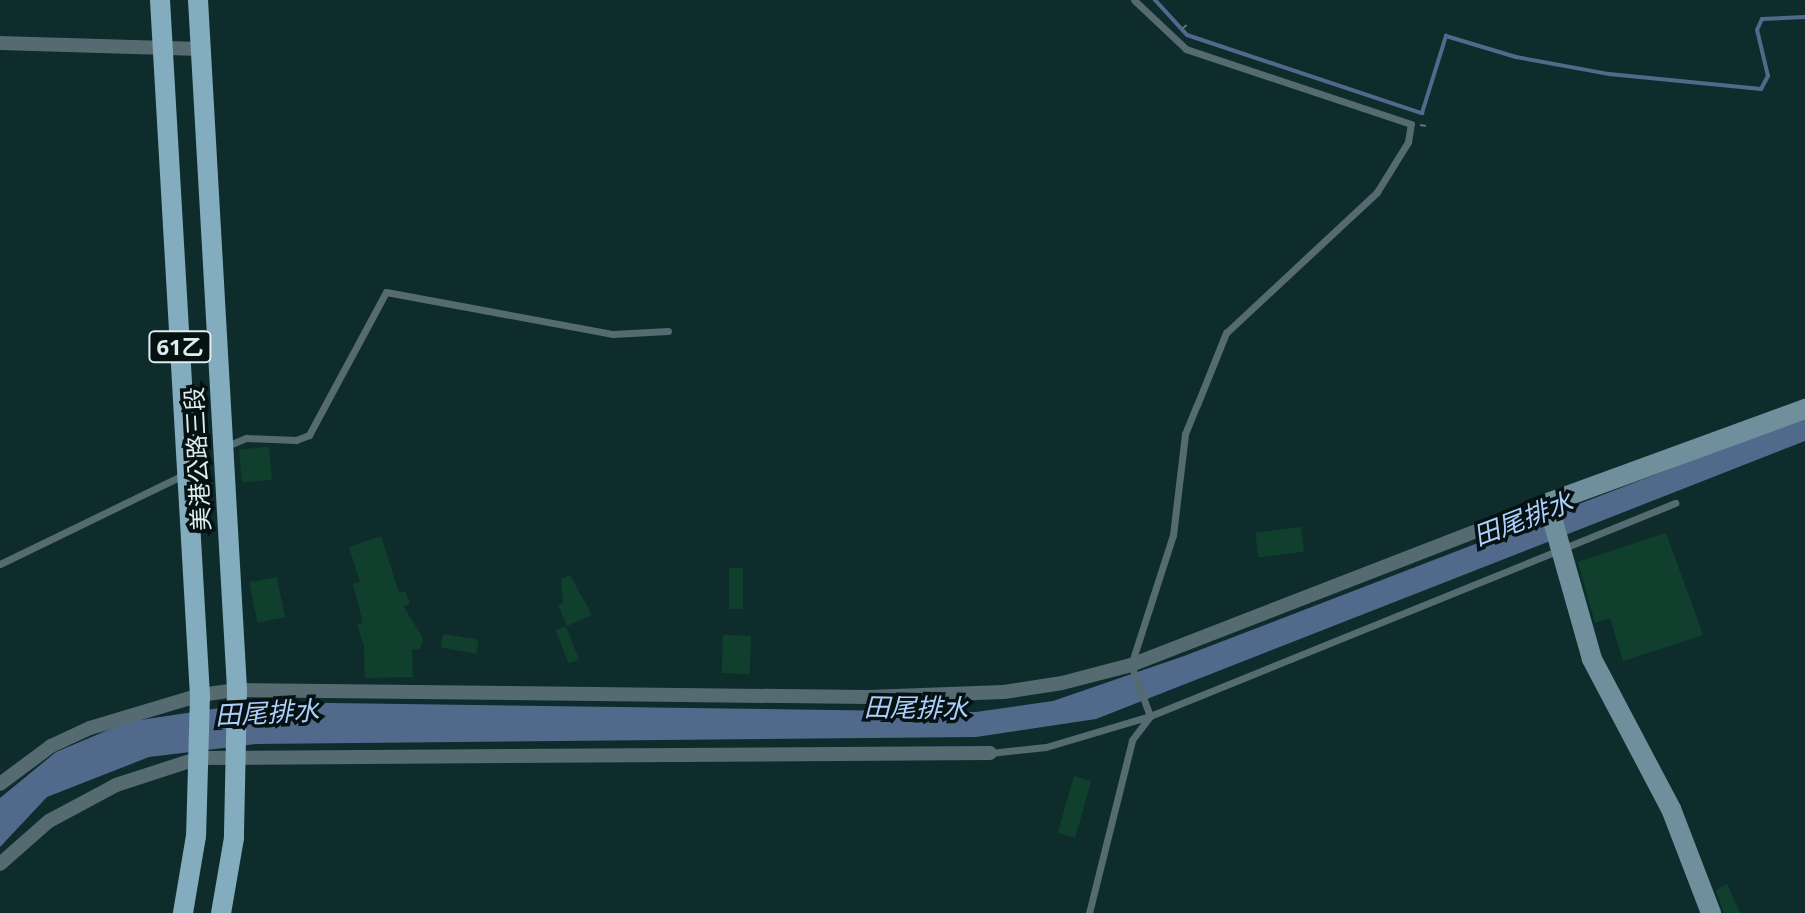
<!DOCTYPE html>
<html>
<head>
<meta charset="utf-8">
<style>
  body { margin:0 }
  #map { position:relative; width:1805px; height:913px; overflow:hidden; background:#0e2c2c; font-family:"Open Sans","Noto Sans TC",sans-serif }
  div>[style] { position:absolute }
  [style*='--x'] { left:calc(var(--x)*1px); top:calc(var(--y)*1px); width:calc(var(--w)*1px); rotate:calc(var(--a)*1deg) }
  .water>* { inset:0; background:#51698b }
  .stream>* { height:4px; margin:-2px; padding:0 2px; transform-origin:2px; border-radius:2px; background:#51698b }
  .building>* { inset:0; background:#10402d; transform-origin:0 0 }
  .path>* { height:2px; margin-top:-1px; transform-origin:0; background:repeating-linear-gradient(90deg,#5f7777 0 6px,transparent 0 12px) }
  .lane>* { height:7px; margin:-3.5px; padding:0 3.5px; transform-origin:3.5px; border-radius:3.5px; background:#566a72 }
  .street>* { height:14px; margin:-7px; padding:0 7px; transform-origin:7px; border-radius:7px; background:#566a72 }
  .secondary>* { height:20px; margin:-10px; padding:0 10px; transform-origin:10px; border-radius:10px; background:#6f8f9d }
  .primary>* { height:20px; margin:-10px; padding:0 10px; transform-origin:10px; border-radius:10px; background:#83adbe }
  span { translate:-50% -50%; white-space:nowrap; text-align:center; line-height:1.15; -webkit-text-stroke:7px #061212; paint-order:stroke }
  .shield-label span { padding:2px 6px; background:#061212; border:2px solid; border-radius:6px; -webkit-text-stroke-width:0 }
  .shield-label { font-size:22px; color:#deeeee; font-weight:700 }
  .street-label { font-size:24px; color:#deeeee }
  .water-label { font-size:26px; color:#aecffd; font-style:italic }
</style>
</head>
<body>
<div id="map">
  <div class="water">
    <div style="clip-path:polygon(1805px 417px,1805px 441px,1096px 719px,976px 737px,256px 744px,149px 757px,47px 797px,0 847px,0 798px,56px 752px,127px 722px,260px 702px,976px 712px,1053px 701px,1184px 656px)"></div>
  </div>
  <div class="stream">
    <div style="--x:1155;--y:0;--w:47;--a:47.6"></div>
    <div style="--x:1187;--y:35;--w:248;--a:18.4"></div>
    <div style="--x:1422;--y:113;--w:81;--a:-72.7"></div>
    <div style="--x:1446;--y:36;--w:73;--a:16.7"></div>
    <div style="--x:1516;--y:57;--w:95;--a:10.4"></div>
    <div style="--x:1609;--y:74;--w:153;--a:5.6"></div>
    <div style="--x:1761;--y:89;--w:15;--a:-62"></div>
    <div style="--x:1768;--y:76;--w:47;--a:-103.4"></div>
    <div style="--x:1757;--y:30;--w:12;--a:-66"></div>
    <div style="--x:1762;--y:19;--w:43;--a:-2.7"></div>
  </div>
  <div class="building">
    <div style="left:269px;top:447px;width:33px;height:30px;rotate:85deg"></div>
    <div style="left:1301px;top:527px;width:25px;height:46px;rotate:83deg"></div>
    <div style="clip-path:polygon(1666px 533px,1703px 635px,1623px 661px,1610px 618px,1595px 623px,1578px 562px)"></div>
    <div style="clip-path:polygon(381px 536px,399px 593px,405px 591px,410px 604px,403px 606px,423px 638px,420px 649px,412px 649px,413px 677px,365px 678px,364px 646px,357px 625px,363px 623px,353px 584px,360px 582px,349px 547px)"></div>
    <div style="left:729px;top:568px;width:14px;height:41px"></div>
    <div style="clip-path:polygon(570px 575px,592px 615px,567px 626px,558px 605px,563px 603px,561px 579px)"></div>
    <div style="left:277px;top:577px;width:41px;height:28px;rotate:79deg"></div>
    <div style="left:566px;top:626px;width:36px;height:11px;rotate:69deg"></div>
    <div style="left:443px;top:634px;width:36px;height:14px;rotate:9deg"></div>
    <div style="left:723px;top:635px;width:28px;height:38px;rotate:2deg"></div>
    <div style="left:1074px;top:776px;width:18px;height:59px;rotate:16deg"></div>
    <div style="clip-path:polygon(1727px 884px,1740px 913px,1724px 913px,1716px 890px)"></div>
  </div>
  <div class="path">
    <div style="--x:1182;--y:29;--w:8;--a:-40"></div>
    <div style="--x:1420;--y:125;--w:12;--a:9"></div>
  </div>
  <div class="lane">
    <div style="--x:227;--y:446;--w:21;--a:-23"></div>
    <div style="--x:246;--y:438;--w:50;--a:2.3"></div>
    <div style="--x:296;--y:440;--w:14;--a:-21"></div>
    <div style="--x:309;--y:435;--w:162;--a:-61.7"></div>
    <div style="--x:386;--y:292;--w:231;--a:10.5"></div>
    <div style="--x:613;--y:334;--w:55;--a:-3.1"></div>
    <div style="--x:0;--y:564;--w:206;--a:-25.9"></div>
    <div style="--x:990;--y:753;--w:56;--a:-6.1"></div>
    <div style="--x:1046;--y:747;--w:109;--a:-16.6"></div>
    <div style="--x:1150;--y:716;--w:567;--a:-22.08"></div>
    <div style="--x:1089;--y:913;--w:178;--a:-76"></div>
    <div style="--x:1132;--y:740;--w:30;--a:-53"></div>
    <div style="--x:1150;--y:716;--w:54;--a:-110.4"></div>
    <div style="--x:1131;--y:665;--w:137;--a:-72.1"></div>
    <div style="--x:1173;--y:535;--w:102;--a:-83.2"></div>
    <div style="--x:1185;--y:434;--w:31;--a:-68"></div>
    <div style="--x:1197;--y:405;--w:78;--a:-68.1"></div>
    <div style="--x:1226;--y:333;--w:207;--a:-43"></div>
    <div style="--x:1377;--y:192;--w:59;--a:-58.2"></div>
    <div style="--x:1408;--y:142;--w:18;--a:-81"></div>
    <div style="--x:1411;--y:124;--w:237;--a:-161.6"></div>
    <div style="--x:1186;--y:49;--w:71;--a:-136.7"></div>
  </div>
  <div class="street">
    <div style="--x:0;--y:43;--w:200;--a:1.7"></div>
    <div style="--x:0;--y:784;--w:64;--a:-36.7"></div>
    <div style="--x:51;--y:746;--w:43;--a:-24.8"></div>
    <div style="--x:90;--y:728;--w:115;--a:-16.7"></div>
    <div style="--x:200;--y:695;--w:37;--a:-8"></div>
    <div style="--x:237;--y:690;--w:631;--a:0.64"></div>
    <div style="--x:868;--y:697;--w:136;--a:-2.1"></div>
    <div style="--x:1004;--y:692;--w:59;--a:-8.8"></div>
    <div style="--x:1062;--y:683;--w:71;--a:-14.6"></div>
    <div style="--x:1131;--y:665;--w:447;--a:-21.2"></div>
    <div style="--x:0;--y:864;--w:65;--a:-41.3"></div>
    <div style="--x:49;--y:821;--w:76;--a:-28.2"></div>
    <div style="--x:116;--y:785;--w:87;--a:-18"></div>
    <div style="--x:199;--y:758;--w:791;--a:-0.36"></div>
  </div>
  <div class="secondary">
    <div style="--x:1711;--y:913;--w:111;--a:-111"></div>
    <div style="--x:1671;--y:809;--w:170;--a:-117.8"></div>
    <div style="--x:1592;--y:659;--w:162;--a:-105.8"></div>
    <div style="--x:1548;--y:503;--w:274;--a:-20.1"></div>
  </div>
  <div class="primary">
    <div style="--x:160;--y:0;--w:696;--a:86.71"></div>
    <div style="--x:200;--y:695;--w:141;--a:91.6"></div>
    <div style="--x:196;--y:836;--w:78;--a:99.6"></div>
    <div style="--x:198;--y:0;--w:691;--a:86.76"></div>
    <div style="--x:237;--y:690;--w:148;--a:91.2"></div>
    <div style="--x:234;--y:838;--w:76;--a:99.8"></div>
  </div>
  <div class="shield-label">
    <span style="left:180px;top:347px">61乙</span>
  </div>
  <div class="street-label">
    <span style="left:197px;top:459px;rotate:-93deg">美港公路三段</span>
  </div>
  <div class="water-label">
    <span style="left:1523px;top:519px;rotate:-21deg">田尾排水</span>
    <span style="left:916px;top:708px;rotate:1deg">田尾排水</span>
    <span style="left:267px;top:713px;rotate:-3deg">田尾排水</span>
  </div>
</div>
</body>
</html>
